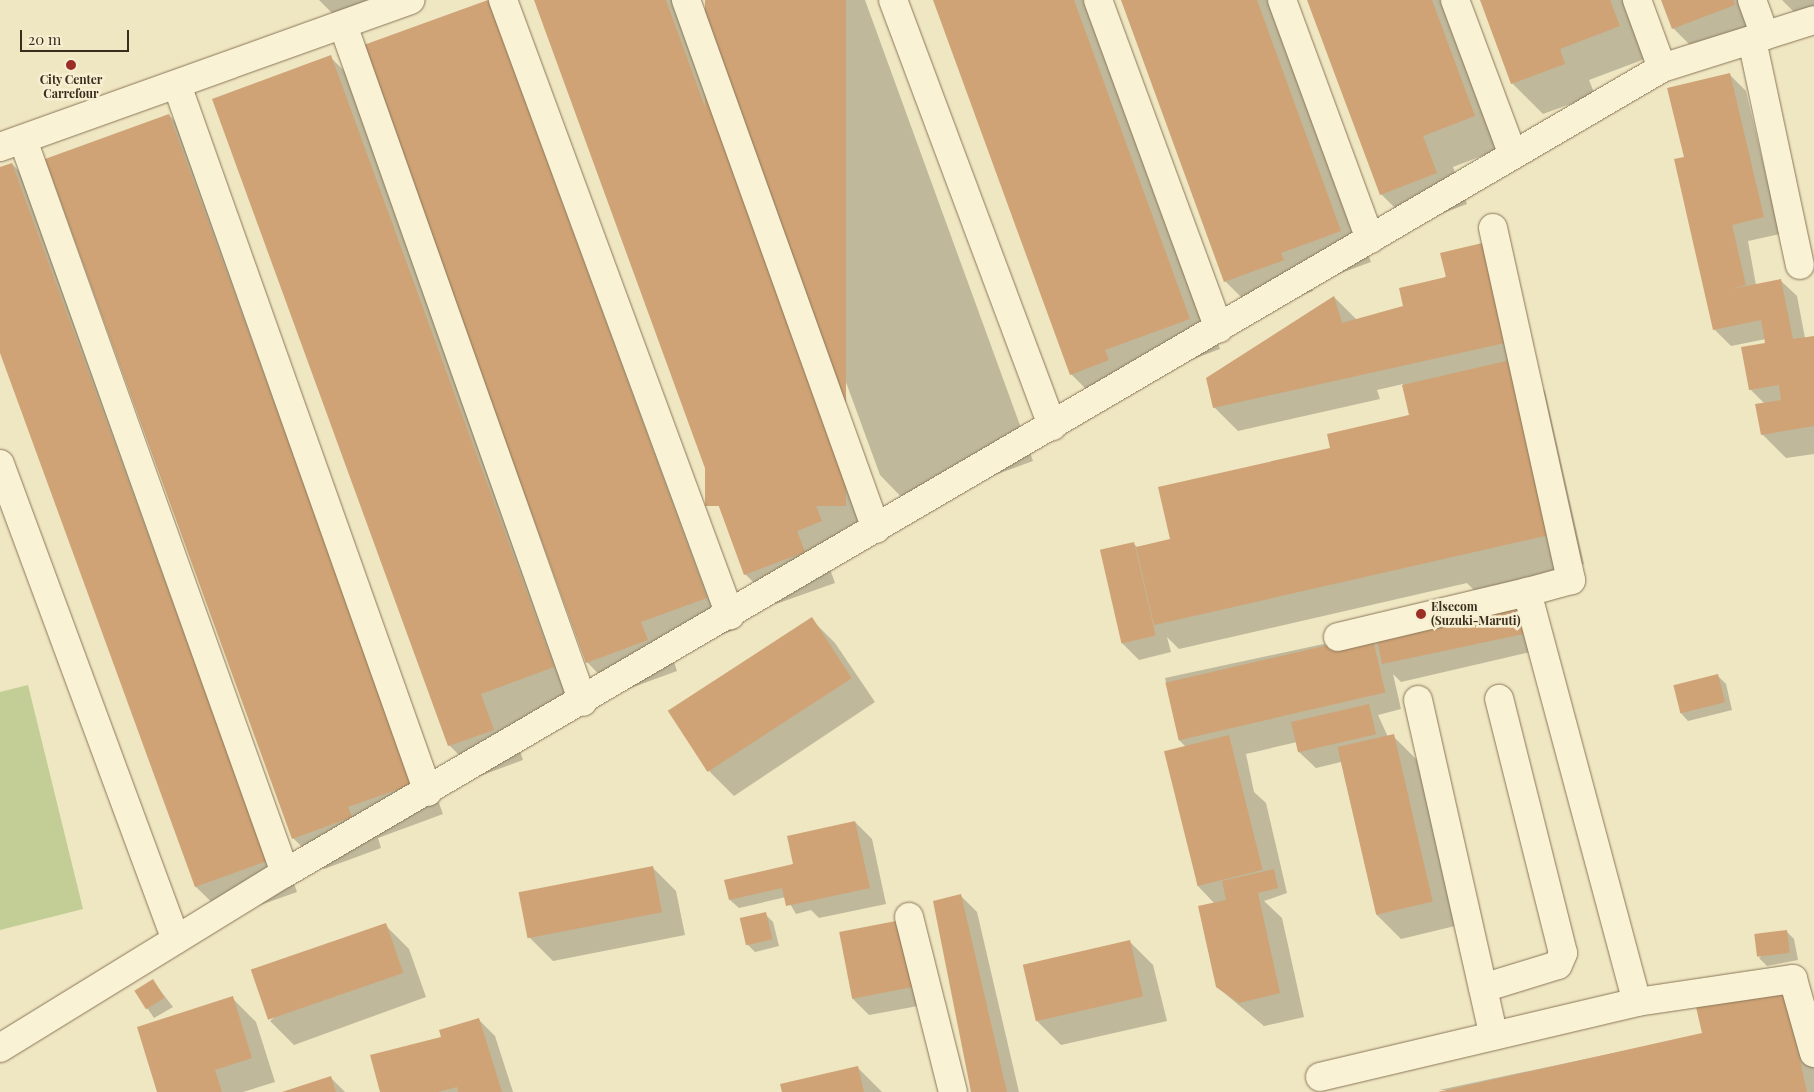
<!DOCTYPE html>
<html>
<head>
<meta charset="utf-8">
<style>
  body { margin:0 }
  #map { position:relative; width:1814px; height:1092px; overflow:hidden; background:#efe6c2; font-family:"Playfair Display",serif }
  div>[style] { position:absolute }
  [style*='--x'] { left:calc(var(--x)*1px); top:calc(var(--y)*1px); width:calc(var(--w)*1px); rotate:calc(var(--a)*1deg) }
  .green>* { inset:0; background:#c2ce95 }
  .shadow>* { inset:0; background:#0003 }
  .building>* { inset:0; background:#cfa376; transform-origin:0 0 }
  .roads { filter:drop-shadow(0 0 1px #8a7758) drop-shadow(0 0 1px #8a7758) }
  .minor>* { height:28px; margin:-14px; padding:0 14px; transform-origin:14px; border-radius:14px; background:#faf2d5 }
  .dots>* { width:14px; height:14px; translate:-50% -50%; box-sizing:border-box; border:2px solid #f7efd2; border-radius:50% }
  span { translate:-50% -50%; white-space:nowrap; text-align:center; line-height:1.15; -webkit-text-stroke:5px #f7efd2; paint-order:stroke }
  .poi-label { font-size:12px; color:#392d1d; font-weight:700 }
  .left { translate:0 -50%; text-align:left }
  .scale { position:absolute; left:20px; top:30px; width:109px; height:22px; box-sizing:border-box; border:2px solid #392d1d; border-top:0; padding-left:6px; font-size:15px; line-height:18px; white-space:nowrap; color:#392d1d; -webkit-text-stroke:4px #f7efd2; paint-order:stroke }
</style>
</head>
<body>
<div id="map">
  <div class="green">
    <div style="clip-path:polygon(28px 685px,83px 909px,0 930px,0 692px)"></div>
  </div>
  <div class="shadow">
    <div style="clip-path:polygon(319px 0,373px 0,334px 15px)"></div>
    <div style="clip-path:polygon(536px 0,685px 0,874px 518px,843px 529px,852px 552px,827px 561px,835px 583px,776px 604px,745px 574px)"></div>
    <div style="clip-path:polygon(706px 0,865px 0,1033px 461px,910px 506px,880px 475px)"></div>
    <div style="clip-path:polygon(934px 0,1093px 0,1220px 349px,1135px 381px,1138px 391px,1102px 405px,1071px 374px)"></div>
    <div style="clip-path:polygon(1123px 0,1276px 0,1371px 262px,1311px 284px,1313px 291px,1256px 312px,1225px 281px)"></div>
    <div style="clip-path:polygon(1308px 0,1450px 0,1505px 147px,1453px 167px,1467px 204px,1412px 225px,1381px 194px)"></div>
    <div style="clip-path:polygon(1482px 0,1629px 0,1650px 57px,1589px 80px,1595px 95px,1543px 114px,1512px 83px)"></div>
    <div style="clip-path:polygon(1662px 0,1751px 0,1765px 36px,1704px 59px,1673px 28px)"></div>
    <div style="clip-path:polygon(1782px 0,1814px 0,1814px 6px,1794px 12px)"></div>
    <div style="clip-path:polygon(488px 1px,518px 31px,737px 629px,671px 653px,677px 671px,617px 693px,587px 662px)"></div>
    <div style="clip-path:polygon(330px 57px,361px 87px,584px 697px,511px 724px,523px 760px,480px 776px,449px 745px)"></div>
    <div style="clip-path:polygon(1729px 74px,1746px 91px,1780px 234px,1748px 241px,1756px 285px,1780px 280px,1797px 296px,1805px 338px,1814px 337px,1814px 454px,1786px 458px,1762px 434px,1765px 404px,1750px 389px,1766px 339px,1731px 346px,1714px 329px,1685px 158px)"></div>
    <div style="clip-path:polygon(169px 115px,199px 146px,443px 814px,378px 838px,381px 848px,324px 869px,293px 838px)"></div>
    <div style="clip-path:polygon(12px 164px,43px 195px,297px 892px,227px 917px,196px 887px,0 349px,0 168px)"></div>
    <div style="clip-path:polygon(1490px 243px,1514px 361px,1545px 391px,1584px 564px,1474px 590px,1467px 583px,1179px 649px,1167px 637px,1171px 652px,1139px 660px,1122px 643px,1133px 543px,1138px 548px,1171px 540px,1331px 449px,1411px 420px,1403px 384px,1377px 390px,1380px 399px,1238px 431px,1214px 407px,1334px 297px,1357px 320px,1405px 307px)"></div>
    <div style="clip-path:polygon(1519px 602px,1543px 649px,1401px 682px,1393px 674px,1401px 709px,1378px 715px,1388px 737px,1393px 736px,1417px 760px,1455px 926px,1401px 939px,1377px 915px,1341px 762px,1316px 768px,1299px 752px,1297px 742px,1246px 754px,1254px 792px,1266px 803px,1287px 893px,1264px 901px,1282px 918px,1304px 1017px,1264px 1026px,1217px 987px,1215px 904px,1197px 885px,1186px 747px,1179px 740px,1165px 678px)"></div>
    <div style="clip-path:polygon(811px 619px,835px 643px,875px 702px,734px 796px,710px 772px,670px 713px)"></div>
    <div style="clip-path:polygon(1718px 676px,1726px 684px,1732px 710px,1688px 721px,1680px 712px)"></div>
    <div style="clip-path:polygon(855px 822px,872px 839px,886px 904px,819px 918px,811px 910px,796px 914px,786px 897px,739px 908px,730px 900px,792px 865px)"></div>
    <div style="clip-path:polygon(652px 867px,676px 891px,685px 935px,553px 961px,529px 937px)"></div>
    <div style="clip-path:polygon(961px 896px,977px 912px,1019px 1092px,973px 1092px)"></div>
    <div style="clip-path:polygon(765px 914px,773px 922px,779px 946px,755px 952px,747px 944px)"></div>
    <div style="clip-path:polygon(385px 925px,409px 949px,426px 997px,294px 1045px,270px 1021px)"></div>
    <div style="clip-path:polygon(1786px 931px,1794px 939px,1798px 960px,1767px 966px,1759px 958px)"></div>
    <div style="clip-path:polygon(917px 938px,929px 1004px,869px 1015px,852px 998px)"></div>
    <div style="clip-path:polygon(1129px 941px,1153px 965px,1167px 1021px,1061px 1045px,1037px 1021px)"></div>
    <div style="clip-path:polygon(153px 981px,173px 1007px,154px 1018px,136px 992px)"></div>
    <div style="clip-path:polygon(232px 998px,256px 1022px,275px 1082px,243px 1092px,158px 1092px)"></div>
    <div style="clip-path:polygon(1814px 1019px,1814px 1092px,1439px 1090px,1704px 1034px)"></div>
    <div style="clip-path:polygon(479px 1020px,495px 1036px,513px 1092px,381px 1092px,443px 1038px)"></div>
    <div style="clip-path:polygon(858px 1068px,882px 1092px,783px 1092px)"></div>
    <div style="clip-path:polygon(331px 1078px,345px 1092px,285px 1092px)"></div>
  </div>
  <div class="building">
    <div style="clip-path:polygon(488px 0,707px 598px,641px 622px,648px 640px,586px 663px,361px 46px)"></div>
    <div style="clip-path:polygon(534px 0,666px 0,844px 487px,813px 498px,822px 521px,797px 531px,805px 552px,744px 575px)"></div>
    <div style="left:705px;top:0;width:141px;height:506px"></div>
    <div style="clip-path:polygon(933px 0,1074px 0,1190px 319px,1105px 350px,1109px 360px,1070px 375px)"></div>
    <div style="clip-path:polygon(1121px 0,1257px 0,1341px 231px,1281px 253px,1284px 260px,1224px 282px)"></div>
    <div style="clip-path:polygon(1307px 0,1432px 0,1475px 116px,1423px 136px,1437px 173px,1380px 195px)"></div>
    <div style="clip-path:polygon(1480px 0,1610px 0,1620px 26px,1560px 49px,1565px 64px,1511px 84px)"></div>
    <div style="clip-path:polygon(1661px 0,1733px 0,1735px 5px,1672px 29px)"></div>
    <div style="clip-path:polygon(331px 55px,554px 667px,481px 694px,494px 730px,448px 746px,212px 99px)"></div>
    <div style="clip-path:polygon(1730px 73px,1764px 217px,1732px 225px,1746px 285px,1731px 289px,1781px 279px,1793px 339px,1814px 336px,1814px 426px,1761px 435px,1755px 404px,1781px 400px,1779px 385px,1749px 390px,1741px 347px,1765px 343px,1761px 320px,1713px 330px,1674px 159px,1684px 157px,1667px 88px)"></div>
    <div style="clip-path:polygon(169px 114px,413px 784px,348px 807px,352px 817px,292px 839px,45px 159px)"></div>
    <div style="clip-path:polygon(12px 163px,267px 861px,195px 887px,0 353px,0 167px)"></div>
    <div style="clip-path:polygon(1491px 241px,1514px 341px,1213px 408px,1206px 378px,1334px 296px,1342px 323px,1403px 306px,1399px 288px,1446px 277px,1440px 253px)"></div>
    <div style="clip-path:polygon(1515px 359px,1554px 534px,1154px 625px,1136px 547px,1170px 539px,1158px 487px,1330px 448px,1327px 434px,1409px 415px,1402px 385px)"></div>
    <div style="left:1134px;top:542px;width:96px;height:35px;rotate:77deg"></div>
    <div style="left:1520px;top:601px;width:33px;height:148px;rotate:78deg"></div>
    <div style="left:812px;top:617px;width:73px;height:172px;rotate:57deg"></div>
    <div style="left:1372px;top:635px;width:59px;height:212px;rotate:77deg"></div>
    <div style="left:1718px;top:674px;width:29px;height:46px;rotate:76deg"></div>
    <div style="left:1369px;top:704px;width:31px;height:80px;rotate:77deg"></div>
    <div style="left:1394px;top:734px;width:172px;height:58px;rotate:77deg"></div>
    <div style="left:1229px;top:735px;width:139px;height:67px;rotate:76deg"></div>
    <div style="clip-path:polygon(855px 821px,870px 888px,786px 906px,782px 888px,729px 900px,724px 880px,793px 864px,787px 836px)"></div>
    <div style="left:653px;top:866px;width:47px;height:137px;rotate:79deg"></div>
    <div style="clip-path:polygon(1274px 869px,1278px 888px,1258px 893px,1280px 993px,1239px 1003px,1216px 987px,1198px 906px,1226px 900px,1222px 881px)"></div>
    <div style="clip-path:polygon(961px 894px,990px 1019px,1007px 1092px,971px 1092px,933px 901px)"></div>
    <div style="left:766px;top:912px;width:28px;height:27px;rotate:77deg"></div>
    <div style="left:901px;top:920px;width:68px;height:63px;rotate:79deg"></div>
    <div style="left:386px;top:923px;width:53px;height:143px;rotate:71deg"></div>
    <div style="left:1787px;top:930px;width:23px;height:33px;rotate:83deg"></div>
    <div style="left:1130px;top:940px;width:58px;height:110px;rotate:77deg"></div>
    <div style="left:153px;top:979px;width:22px;height:22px;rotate:58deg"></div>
    <div style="clip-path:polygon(1784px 987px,1807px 1092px,1438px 1092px,1702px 1033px,1696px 1007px)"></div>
    <div style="clip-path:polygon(233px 996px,252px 1058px,215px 1070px,222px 1092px,157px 1092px,137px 1027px)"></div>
    <div style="clip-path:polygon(479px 1018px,502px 1092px,458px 1092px,457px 1087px,438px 1092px,380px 1092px,370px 1055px,441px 1037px,439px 1030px)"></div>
    <div style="clip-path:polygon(858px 1066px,864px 1092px,782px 1092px,780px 1084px)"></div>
    <div style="clip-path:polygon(331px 1076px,336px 1092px,282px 1092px)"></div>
  </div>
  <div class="roads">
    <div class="minor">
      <div style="--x:503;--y:0;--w:656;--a:69.74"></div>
      <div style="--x:686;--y:0;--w:562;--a:70.24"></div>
      <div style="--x:893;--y:0;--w:455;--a:69.5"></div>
      <div style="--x:1098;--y:0;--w:350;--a:69.8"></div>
      <div style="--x:1282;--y:0;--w:255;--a:69.8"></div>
      <div style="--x:1455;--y:0;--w:165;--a:69.5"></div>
      <div style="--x:1637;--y:0;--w:72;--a:69.8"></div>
      <div style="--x:1752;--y:0;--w:38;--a:70"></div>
      <div style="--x:343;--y:25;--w:718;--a:70.48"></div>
      <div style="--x:1752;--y:40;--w:230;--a:78"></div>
      <div style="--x:177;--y:85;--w:750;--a:70.45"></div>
      <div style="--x:23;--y:140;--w:778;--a:70.33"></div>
      <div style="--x:0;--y:147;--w:436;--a:-19.7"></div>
      <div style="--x:1493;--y:228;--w:361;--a:77.5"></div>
      <div style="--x:1571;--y:580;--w:46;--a:164.7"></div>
      <div style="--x:1527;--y:592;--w:424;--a:75"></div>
      <div style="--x:0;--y:464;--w:507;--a:69.71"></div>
      <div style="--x:1338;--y:637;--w:194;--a:-13.4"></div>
      <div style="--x:1418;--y:700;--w:344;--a:77.3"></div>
      <div style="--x:909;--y:917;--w:180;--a:75.9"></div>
      <div style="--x:1483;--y:988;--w:78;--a:-17"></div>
      <div style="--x:1558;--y:965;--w:13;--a:-67"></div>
      <div style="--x:1563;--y:953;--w:262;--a:-104.1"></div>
      <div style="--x:0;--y:1048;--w:334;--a:-31.6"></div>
      <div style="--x:285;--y:873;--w:1595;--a:-30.31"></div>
      <div style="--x:1662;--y:68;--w:159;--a:-17.5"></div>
      <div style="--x:1320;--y:1077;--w:326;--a:-13.3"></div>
      <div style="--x:1637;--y:1002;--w:158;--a:-8.4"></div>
      <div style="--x:1793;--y:979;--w:77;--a:74.2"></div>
    </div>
  </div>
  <div class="dots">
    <div style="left:71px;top:65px;background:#9b2f26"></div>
    <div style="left:1421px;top:614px;background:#9b2f26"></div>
  </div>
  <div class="poi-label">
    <span style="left:71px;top:87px">City Center<br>Carrefour</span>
    <span class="left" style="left:1431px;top:614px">Elsecom<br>(Suzuki-Maruti)</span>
  </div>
  <div class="scale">20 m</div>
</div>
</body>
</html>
